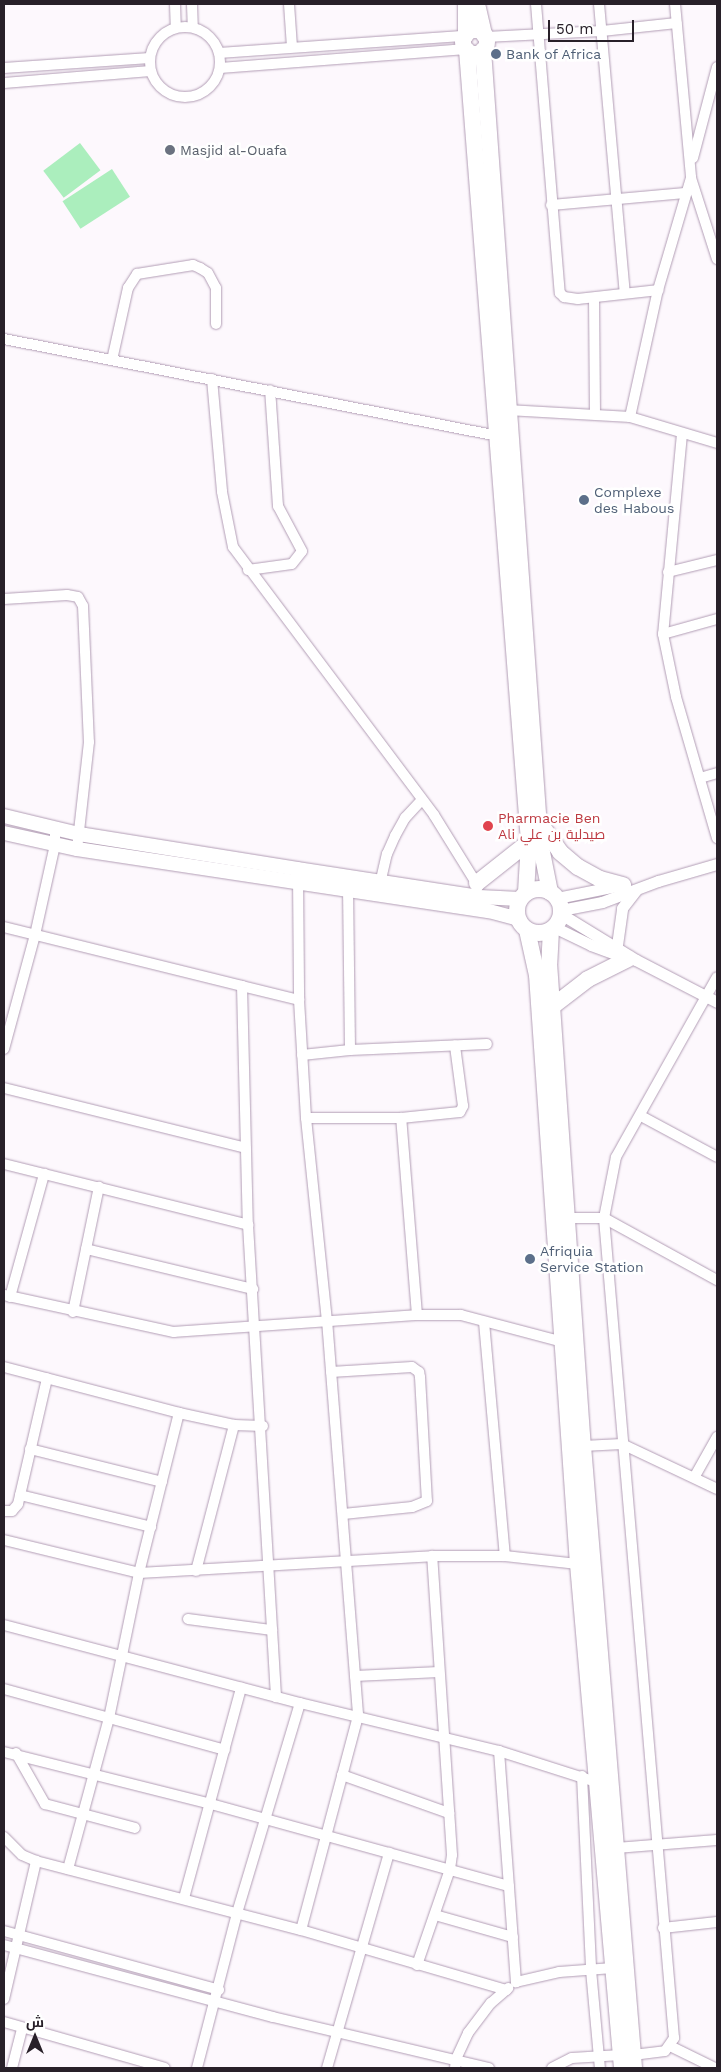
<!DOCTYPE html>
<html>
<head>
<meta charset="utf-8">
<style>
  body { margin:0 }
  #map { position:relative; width:721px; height:2072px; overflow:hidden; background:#fdf8fd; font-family:"Work Sans",Cairo,sans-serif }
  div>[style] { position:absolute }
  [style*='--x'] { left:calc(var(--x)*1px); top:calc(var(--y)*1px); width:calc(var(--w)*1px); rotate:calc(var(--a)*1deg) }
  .green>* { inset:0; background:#abeebd; transform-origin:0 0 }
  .roads { filter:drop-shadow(0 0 1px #b29db5) drop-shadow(0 0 1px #b29db5) }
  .minor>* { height:10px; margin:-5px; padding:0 5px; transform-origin:5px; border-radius:5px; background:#fff }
  .minor>.ring { margin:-5px; padding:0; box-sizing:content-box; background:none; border:10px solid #fff; border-radius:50% }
  .tertiary>* { height:11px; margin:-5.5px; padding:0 5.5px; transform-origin:5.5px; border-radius:5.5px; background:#fff }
  .secondary>* { height:14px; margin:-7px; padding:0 7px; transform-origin:7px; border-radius:7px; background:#fff }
  .trunk>* { height:16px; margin:-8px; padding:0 8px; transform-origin:8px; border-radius:8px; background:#fff }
  .trunk>.ring { margin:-8px; padding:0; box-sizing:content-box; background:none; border:16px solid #fff; border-radius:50% }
  .dots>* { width:14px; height:14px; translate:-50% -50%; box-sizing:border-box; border:2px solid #fff; border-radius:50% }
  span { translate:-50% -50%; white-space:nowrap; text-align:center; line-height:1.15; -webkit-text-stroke:5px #fff; paint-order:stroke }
  .service-label { font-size:14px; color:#4e5e75 }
  .left { translate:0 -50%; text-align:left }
  .worship-label { font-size:14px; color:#5b616d }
  .health-label { font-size:14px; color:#be3a42 }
  .frame { position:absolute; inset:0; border:5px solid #282029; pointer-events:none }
  .north { position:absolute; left:10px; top:2012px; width:50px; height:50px; -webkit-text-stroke:4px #fff; paint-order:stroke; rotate:0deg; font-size:14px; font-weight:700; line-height:20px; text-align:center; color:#282029 }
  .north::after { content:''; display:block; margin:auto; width:18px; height:22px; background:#282029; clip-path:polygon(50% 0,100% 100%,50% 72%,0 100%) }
  .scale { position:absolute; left:548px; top:20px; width:86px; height:22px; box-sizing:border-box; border:2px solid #282029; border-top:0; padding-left:6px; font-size:15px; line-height:18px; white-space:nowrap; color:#282029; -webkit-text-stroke:4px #fff; paint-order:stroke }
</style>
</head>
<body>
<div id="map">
  <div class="green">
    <div style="left:80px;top:143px;width:34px;height:46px;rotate:53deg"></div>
    <div style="left:112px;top:169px;width:33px;height:59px;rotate:57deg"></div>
  </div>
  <div class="roads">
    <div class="minor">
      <div style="--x:175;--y:4;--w:23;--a:88"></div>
      <div style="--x:192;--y:4;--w:23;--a:88"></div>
      <div style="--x:289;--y:4;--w:43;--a:86"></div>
      <div style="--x:536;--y:4;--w:290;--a:85.3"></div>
      <div style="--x:560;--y:293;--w:6;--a:45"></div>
      <div style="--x:564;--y:297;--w:14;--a:8"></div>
      <div style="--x:578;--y:299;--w:81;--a:-6.4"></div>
      <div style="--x:599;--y:4;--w:290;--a:84.9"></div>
      <div style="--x:675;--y:4;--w:175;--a:84.7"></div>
      <div style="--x:691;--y:178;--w:85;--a:72.2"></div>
      <div class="ring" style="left:150px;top:27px;width:60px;height:60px"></div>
      <div style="--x:486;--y:37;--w:116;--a:-3"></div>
      <div style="--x:602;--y:31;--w:75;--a:-6.1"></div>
      <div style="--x:219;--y:53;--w:247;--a:-4"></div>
      <div style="--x:4;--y:68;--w:146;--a:-3.9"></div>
      <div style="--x:220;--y:68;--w:247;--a:-4.4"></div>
      <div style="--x:4;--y:83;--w:147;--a:-4.7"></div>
      <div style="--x:693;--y:158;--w:94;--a:-75.2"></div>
      <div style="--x:551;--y:205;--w:135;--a:-5.1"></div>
      <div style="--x:594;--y:298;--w:114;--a:89.5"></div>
      <div style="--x:4;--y:339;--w:503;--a:11.11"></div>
      <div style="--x:112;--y:360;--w:74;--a:-77.5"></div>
      <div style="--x:128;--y:288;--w:17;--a:-57"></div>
      <div style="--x:137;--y:274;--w:57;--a:-9.1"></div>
      <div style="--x:193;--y:265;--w:8;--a:23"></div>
      <div style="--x:200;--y:268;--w:9;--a:32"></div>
      <div style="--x:208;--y:273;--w:17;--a:62"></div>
      <div style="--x:216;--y:288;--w:36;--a:90"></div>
      <div style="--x:212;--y:379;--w:113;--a:84.9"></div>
      <div style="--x:222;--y:492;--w:56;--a:78.7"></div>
      <div style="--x:233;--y:547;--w:335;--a:53.1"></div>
      <div style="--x:434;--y:815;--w:84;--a:58.2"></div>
      <div style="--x:508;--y:410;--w:122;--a:3.3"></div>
      <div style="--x:630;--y:417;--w:130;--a:-77.6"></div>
      <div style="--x:658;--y:290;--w:117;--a:-73.6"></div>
      <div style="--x:630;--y:417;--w:91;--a:16.6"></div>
      <div style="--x:682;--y:434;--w:201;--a:95.4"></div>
      <div style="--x:663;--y:634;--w:64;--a:78.3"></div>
      <div style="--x:676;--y:697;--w:147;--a:73.8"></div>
      <div style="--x:248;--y:570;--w:44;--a:-7.8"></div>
      <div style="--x:292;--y:564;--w:16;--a:-52"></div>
      <div style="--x:302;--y:551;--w:51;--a:-118.1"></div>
      <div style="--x:278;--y:506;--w:116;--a:-93.9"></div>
      <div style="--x:668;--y:572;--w:50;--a:-13.8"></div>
      <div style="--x:4;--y:599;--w:63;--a:-3.6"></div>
      <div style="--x:67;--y:595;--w:11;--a:10"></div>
      <div style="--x:78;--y:597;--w:10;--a:61"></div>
      <div style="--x:83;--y:606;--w:136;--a:87.5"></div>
      <div style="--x:89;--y:742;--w:108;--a:96.4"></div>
      <div style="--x:663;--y:634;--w:56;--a:-15.5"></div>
      <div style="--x:700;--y:778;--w:18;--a:-16"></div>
      <div style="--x:298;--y:875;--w:125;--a:89.5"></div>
      <div style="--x:299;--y:1000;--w:118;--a:86.6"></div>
      <div style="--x:306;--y:1118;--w:203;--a:84.1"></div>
      <div style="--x:327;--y:1320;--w:397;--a:85.5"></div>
      <div style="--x:358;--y:1716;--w:221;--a:104.9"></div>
      <div style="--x:379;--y:888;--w:35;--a:-77"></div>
      <div style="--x:387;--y:854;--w:20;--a:-66"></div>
      <div style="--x:395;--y:836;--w:21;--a:-61"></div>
      <div style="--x:405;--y:818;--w:23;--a:-47"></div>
      <div style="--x:4;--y:927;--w:245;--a:13.9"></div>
      <div style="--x:242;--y:986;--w:239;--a:88.6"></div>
      <div style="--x:248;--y:1225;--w:473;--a:86.6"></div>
      <div style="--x:242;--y:986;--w:59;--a:13.8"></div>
      <div style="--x:4;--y:1049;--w:118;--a:-74.8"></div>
      <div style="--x:35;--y:935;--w:92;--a:-77.5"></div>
      <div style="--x:55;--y:845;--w:17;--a:-90"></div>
      <div style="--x:350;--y:1050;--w:137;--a:-2.5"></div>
      <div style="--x:302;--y:1055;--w:48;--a:-5.9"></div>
      <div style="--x:350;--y:1050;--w:159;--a:-90.7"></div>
      <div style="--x:4;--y:1088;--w:249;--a:13.9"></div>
      <div style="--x:641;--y:1116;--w:86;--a:28.3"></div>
      <div style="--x:401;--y:1118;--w:59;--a:-5.8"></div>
      <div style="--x:460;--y:1112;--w:7;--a:-63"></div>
      <div style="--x:463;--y:1106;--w:61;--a:-97.6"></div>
      <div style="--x:4;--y:1164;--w:252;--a:14"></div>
      <div style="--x:567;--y:1218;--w:37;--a:0"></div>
      <div style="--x:604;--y:1218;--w:129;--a:28.8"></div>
      <div style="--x:86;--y:1249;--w:172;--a:13.5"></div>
      <div style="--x:4;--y:1295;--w:174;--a:12.3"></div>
      <div style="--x:174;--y:1332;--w:244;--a:-4"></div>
      <div style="--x:417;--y:1315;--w:198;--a:-94.6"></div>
      <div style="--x:401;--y:1118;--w:95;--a:180"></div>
      <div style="--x:10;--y:1297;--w:128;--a:-74.5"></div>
      <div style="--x:73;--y:1312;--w:128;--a:-78.3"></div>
      <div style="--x:417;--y:1315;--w:44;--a:0"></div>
      <div style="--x:461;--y:1315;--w:106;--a:14.8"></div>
      <div style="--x:484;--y:1322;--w:235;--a:84.9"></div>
      <div style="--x:4;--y:1367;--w:181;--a:14.7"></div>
      <div style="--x:179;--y:1413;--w:56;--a:12.3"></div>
      <div style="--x:234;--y:1425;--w:29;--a:2"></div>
      <div style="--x:331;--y:1372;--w:81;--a:-3.5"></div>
      <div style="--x:412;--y:1367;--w:9;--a:36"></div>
      <div style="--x:419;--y:1372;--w:5;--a:79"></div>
      <div style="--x:420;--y:1377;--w:124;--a:86.8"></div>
      <div style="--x:427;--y:1501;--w:16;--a:158"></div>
      <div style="--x:412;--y:1507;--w:69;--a:174.2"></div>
      <div style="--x:583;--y:1446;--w:39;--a:-3"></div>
      <div style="--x:622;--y:1444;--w:105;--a:25.3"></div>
      <div style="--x:30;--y:1449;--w:136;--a:14"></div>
      <div style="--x:695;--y:1476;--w:45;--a:-60.6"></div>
      <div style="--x:20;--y:1495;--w:135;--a:13.7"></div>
      <div style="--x:4;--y:1511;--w:8;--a:0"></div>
      <div style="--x:12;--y:1511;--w:9;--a:-49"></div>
      <div style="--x:18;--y:1504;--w:129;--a:-77"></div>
      <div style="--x:4;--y:1540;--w:139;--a:13.7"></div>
      <div style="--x:139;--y:1573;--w:293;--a:-3.3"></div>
      <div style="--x:432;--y:1556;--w:73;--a:0"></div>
      <div style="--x:505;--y:1556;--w:73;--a:6.3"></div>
      <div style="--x:196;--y:1571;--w:151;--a:-75.4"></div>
      <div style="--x:188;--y:1619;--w:85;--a:7.5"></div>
      <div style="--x:4;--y:1625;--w:306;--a:14.8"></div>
      <div style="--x:300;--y:1703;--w:205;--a:13.6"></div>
      <div style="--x:499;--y:1751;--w:102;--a:17.7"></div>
      <div style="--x:355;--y:1676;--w:84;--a:-2.7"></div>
      <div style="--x:4;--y:1689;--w:229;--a:15.4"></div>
      <div style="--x:499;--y:1751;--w:232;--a:85.8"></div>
      <div style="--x:516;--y:1982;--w:44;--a:-13.1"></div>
      <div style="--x:559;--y:1972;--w:54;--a:-4.2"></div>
      <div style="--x:4;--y:1752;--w:213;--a:14.1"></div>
      <div style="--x:211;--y:1804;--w:309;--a:15.4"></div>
      <div style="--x:16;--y:1753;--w:59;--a:60.4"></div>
      <div style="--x:45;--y:1804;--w:93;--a:14.9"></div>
      <div style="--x:342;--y:1775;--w:114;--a:19.6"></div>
      <div style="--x:582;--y:1776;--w:194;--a:87.3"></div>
      <div style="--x:591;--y:1970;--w:98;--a:84.8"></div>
      <div style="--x:4;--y:1837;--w:25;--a:45"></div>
      <div style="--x:22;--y:1855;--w:15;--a:23"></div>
      <div style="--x:36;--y:1861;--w:274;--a:14.6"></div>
      <div style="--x:301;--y:1930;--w:214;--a:16.3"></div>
      <div style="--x:616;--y:1848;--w:101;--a:-4.5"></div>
      <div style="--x:68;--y:1869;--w:156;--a:-74.8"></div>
      <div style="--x:109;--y:1718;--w:148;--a:-78.3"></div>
      <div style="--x:139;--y:1573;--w:165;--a:-76"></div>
      <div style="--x:184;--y:1898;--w:218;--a:-74.8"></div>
      <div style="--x:435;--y:1915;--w:81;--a:15.8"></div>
      <div style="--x:663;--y:1928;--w:54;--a:-6.3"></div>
      <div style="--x:4;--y:1931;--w:223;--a:15.3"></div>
      <div style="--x:4;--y:1945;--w:278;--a:15"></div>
      <div style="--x:273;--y:2017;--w:222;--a:13.3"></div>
      <div style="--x:417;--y:1965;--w:102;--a:-71"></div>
      <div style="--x:450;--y:1869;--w:14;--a:-82"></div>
      <div style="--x:452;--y:1855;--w:300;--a:-93.8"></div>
      <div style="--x:4;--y:1999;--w:142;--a:-76.9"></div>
      <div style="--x:4;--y:2022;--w:167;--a:15.9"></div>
      <div style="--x:670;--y:2046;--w:50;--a:26.1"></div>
      <div style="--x:633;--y:2055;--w:32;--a:-7"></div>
      <div style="--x:665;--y:2051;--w:16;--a:-55"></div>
      <div style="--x:674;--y:2038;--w:823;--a:-94.88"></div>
      <div style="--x:604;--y:1218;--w:62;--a:-78.9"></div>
      <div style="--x:616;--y:1157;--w:206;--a:-60.7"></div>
      <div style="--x:12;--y:2068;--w:40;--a:-75.6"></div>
      <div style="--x:197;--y:2068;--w:160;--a:-75.5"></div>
      <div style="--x:237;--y:1913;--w:219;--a:-73.3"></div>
      <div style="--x:327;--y:2068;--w:224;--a:-73.9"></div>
      <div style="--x:455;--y:2068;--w:9;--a:-84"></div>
      <div style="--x:456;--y:2059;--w:29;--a:-65"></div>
      <div style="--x:468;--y:2033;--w:38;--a:-53"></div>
      <div style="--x:491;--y:2003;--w:23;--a:-41"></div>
      <div style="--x:552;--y:2068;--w:22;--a:-27"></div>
      <div style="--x:572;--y:2058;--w:49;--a:-3.5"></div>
    </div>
    <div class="tertiary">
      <div style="--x:557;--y:898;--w:60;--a:-11.5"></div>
      <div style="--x:561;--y:910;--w:42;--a:-11"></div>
      <div style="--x:602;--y:902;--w:60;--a:-20.6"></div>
      <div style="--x:658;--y:881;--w:61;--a:-16.1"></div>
      <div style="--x:561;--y:914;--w:88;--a:31.5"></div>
      <div style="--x:636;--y:960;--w:91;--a:27.4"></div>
      <div style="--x:554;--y:927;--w:41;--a:25.9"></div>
      <div style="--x:591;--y:945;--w:40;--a:20.2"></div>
      <div style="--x:617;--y:945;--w:37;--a:-82"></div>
      <div style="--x:622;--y:908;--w:23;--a:-52"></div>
    </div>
    <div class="secondary">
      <div style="--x:4;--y:816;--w:77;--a:13.5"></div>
      <div style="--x:79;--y:834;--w:221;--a:9.1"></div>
      <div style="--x:297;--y:869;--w:184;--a:8.7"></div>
      <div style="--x:479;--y:897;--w:41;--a:2.8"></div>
      <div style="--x:4;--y:833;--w:75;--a:12.4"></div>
      <div style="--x:77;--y:849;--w:417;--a:8.6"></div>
      <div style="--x:489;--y:911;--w:30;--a:15"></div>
    </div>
    <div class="trunk">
      <div style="--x:477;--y:4;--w:32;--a:77"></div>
      <div class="ring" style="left:463px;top:30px;width:8px;height:8px"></div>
      <div style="--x:466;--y:35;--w:31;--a:-90"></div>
      <div style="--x:467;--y:50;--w:794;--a:85.52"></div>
      <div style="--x:529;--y:842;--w:51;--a:93.4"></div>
      <div style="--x:483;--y:50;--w:794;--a:85.88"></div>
      <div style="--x:540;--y:842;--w:51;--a:78.7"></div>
      <div style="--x:540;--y:823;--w:35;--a:55"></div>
      <div style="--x:560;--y:852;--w:23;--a:40"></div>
      <div style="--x:578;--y:867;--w:25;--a:29"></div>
      <div style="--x:600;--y:879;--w:24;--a:15"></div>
      <div style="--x:477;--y:883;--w:66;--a:-38.3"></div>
      <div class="ring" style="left:517px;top:889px;width:28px;height:28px"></div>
      <div style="--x:527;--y:930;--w:46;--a:77.5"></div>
      <div style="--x:537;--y:975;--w:590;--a:86.02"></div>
      <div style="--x:578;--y:1564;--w:506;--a:85.01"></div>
      <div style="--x:551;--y:930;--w:33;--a:93"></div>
      <div style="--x:549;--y:963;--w:484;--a:86"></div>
      <div style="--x:583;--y:1446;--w:624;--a:85.31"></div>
      <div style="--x:553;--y:1006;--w:44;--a:-37.6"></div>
      <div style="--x:588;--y:979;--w:45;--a:-26.6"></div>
    </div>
  </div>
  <div class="dots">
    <div style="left:496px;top:54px;background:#5c6f8a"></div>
    <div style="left:170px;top:150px;background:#6b7280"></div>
    <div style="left:584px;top:500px;background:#5c6f8a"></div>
    <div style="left:488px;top:826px;background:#e0444e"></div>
    <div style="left:530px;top:1259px;background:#5c6f8a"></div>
  </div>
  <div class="service-label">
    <span class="left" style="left:506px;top:54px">Bank of Africa</span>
    <span class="left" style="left:594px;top:500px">Complexe<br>des Habous</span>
    <span class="left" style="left:540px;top:1259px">Afriquia<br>Service Station</span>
  </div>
  <div class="worship-label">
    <span class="left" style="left:180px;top:150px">Masjid al-Ouafa</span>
  </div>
  <div class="health-label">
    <span class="left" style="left:498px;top:826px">Pharmacie Ben<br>Ali صيدلية بن علي</span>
  </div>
  <div class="frame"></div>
  <div class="north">ش</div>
  <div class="scale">50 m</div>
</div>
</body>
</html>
